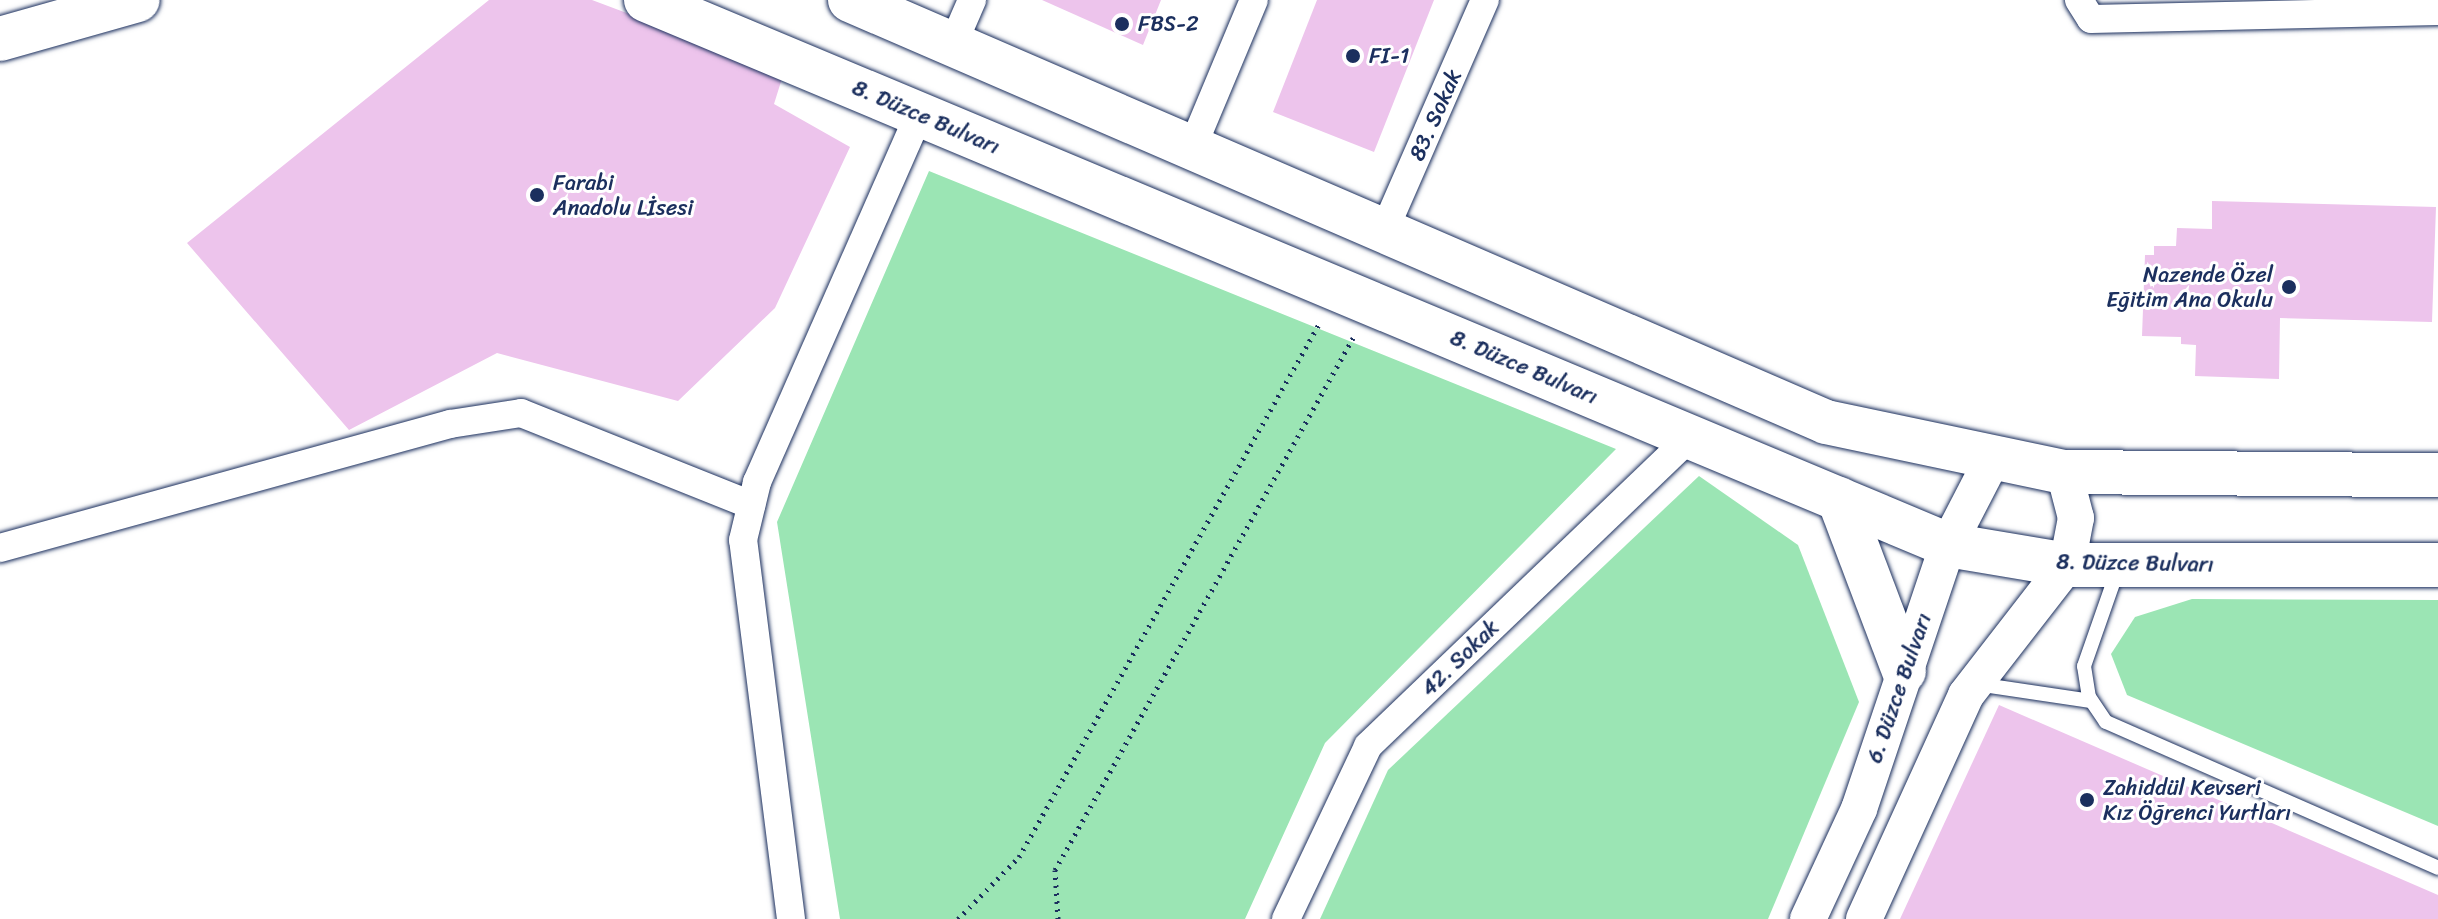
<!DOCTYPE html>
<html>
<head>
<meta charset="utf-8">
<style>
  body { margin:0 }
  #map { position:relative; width:2438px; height:919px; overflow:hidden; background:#fff; font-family:Sriracha,sans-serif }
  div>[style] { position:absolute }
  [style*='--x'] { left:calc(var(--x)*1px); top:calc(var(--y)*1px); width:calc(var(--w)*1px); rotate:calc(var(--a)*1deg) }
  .green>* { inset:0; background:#9be5b4 }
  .building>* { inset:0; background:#edc4ec }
  .path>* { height:5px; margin-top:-2.5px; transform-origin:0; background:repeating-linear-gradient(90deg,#1b2f5e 0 2px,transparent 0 8px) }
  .roads { filter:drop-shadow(0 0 2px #1b2f5e) drop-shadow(0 0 2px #1b2f5e) }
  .service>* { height:14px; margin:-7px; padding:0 7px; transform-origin:7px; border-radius:7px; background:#fff }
  .minor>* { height:28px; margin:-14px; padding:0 14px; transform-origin:14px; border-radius:14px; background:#fff }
  .tertiary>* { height:36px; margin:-18px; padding:0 18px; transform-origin:18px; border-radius:18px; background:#fff }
  .primary>* { height:44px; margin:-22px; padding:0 22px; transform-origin:22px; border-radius:22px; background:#fff }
  .dots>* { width:22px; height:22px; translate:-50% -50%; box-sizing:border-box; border:4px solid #fff; border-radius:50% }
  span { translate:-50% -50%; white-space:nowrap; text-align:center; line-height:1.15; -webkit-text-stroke:6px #fff; paint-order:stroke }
  .poi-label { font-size:22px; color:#1b2f5e }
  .left { translate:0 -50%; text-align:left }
  .right { translate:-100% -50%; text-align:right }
  .street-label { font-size:22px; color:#1b2f5e }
</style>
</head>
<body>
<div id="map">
  <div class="green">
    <div style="clip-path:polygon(929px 171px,1616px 449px,1325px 743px,1245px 919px,840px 919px,777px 522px)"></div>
    <div style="clip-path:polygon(1699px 476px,1798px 545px,1859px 702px,1768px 919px,1320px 919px,1388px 770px)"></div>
    <div style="clip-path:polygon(2192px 599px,2438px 600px,2438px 826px,2127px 695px,2111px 654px,2135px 617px)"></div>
  </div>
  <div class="building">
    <div style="clip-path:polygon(489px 0,592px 0,784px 72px,774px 104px,850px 147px,775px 308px,678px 401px,497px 353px,349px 430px,187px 243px)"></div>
    <div style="clip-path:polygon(1042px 0,1161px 0,1143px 45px)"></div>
    <div style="clip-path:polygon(1317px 0,1434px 0,1374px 152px,1273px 112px)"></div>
    <div style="clip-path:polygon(2212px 201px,2436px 207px,2432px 322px,2280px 318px,2279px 379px,2195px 376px,2196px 345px,2181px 344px,2181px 337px,2142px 336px,2145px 255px,2154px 255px,2154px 246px,2176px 246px,2177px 228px,2212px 229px)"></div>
    <div style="clip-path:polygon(1999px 705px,2438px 895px,2438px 919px,1900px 919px)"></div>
  </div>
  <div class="path">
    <div style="--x:958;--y:919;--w:87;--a:-45.5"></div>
    <div style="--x:1019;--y:857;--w:612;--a:-60.63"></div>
    <div style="--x:1058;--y:919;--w:49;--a:-93.5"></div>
    <div style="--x:1055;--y:870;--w:610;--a:-60.74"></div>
  </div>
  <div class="roads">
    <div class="service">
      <div style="--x:2118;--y:569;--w:103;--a:109.3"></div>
      <div style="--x:2084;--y:666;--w:31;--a:81"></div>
      <div style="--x:2089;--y:697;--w:30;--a:56"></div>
      <div style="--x:2106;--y:722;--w:363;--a:23.7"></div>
      <div style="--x:1977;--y:684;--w:115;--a:8.5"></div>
    </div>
    <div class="minor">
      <div style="--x:2079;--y:0;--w:22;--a:58"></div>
      <div style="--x:2091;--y:19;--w:347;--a:-1.3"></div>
      <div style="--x:953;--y:44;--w:48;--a:-66.6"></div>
      <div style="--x:1192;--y:148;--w:160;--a:-67.3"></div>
      <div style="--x:1384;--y:231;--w:252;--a:-66.4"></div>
      <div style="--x:0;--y:548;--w:467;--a:-15.4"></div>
      <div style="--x:450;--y:424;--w:72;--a:-8.8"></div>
      <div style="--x:521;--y:413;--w:248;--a:21.8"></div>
      <div style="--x:791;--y:919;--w:382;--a:-97.2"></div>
      <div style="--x:743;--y:540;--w:60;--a:-76.4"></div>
      <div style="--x:757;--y:482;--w:402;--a:-66.2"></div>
      <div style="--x:1286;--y:919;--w:191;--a:-64.6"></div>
      <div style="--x:1368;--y:746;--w:446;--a:-43.8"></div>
    </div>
    <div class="tertiary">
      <div style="--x:1808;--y:919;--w:121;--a:-65.1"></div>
      <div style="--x:1859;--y:809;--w:279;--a:-71.4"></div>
      <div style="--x:1948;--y:545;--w:98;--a:-62.7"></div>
      <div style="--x:1864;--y:919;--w:246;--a:-65.5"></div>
      <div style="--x:1966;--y:695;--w:165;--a:-52.2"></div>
      <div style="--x:2067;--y:565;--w:48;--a:-79.2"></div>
      <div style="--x:2076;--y:518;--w:48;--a:-104.6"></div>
    </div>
    <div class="primary">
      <div style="--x:646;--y:0;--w:1411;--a:22.71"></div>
      <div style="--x:1948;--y:545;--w:121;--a:9.5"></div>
      <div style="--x:2067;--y:565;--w:371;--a:0"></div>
      <div style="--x:850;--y:0;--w:1063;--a:23.38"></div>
      <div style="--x:1826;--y:422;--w:243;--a:11.9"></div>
      <div style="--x:2064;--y:472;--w:374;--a:0.5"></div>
      <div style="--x:0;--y:39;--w:143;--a:-15.8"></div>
      <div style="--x:1839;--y:499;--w:184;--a:69.3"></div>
    </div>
  </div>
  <div class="dots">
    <div style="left:1122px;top:24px;background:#1b2f5e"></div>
    <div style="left:1353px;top:56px;background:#1b2f5e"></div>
    <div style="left:537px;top:195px;background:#1b2f5e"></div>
    <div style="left:2289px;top:287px;background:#1b2f5e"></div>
    <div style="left:2087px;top:800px;background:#1b2f5e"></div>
  </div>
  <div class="poi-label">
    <span class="left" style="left:1138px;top:24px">FBS-2</span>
    <span class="left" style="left:1369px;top:56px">FI-1</span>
    <span class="left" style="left:553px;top:195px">Farabi<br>Anadolu Lİsesi</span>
    <span class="right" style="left:2273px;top:287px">Nazende Özel<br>Eğitim Ana Okulu</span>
    <span class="left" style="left:2103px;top:800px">Zahiddül Kevseri<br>Kız Öğrenci Yurtları</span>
  </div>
  <div class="street-label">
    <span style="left:1435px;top:115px;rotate:-66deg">83. Sokak</span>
    <span style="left:926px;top:117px;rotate:23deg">8. Düzce Bulvarı</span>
    <span style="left:1524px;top:367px;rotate:23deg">8. Düzce Bulvarı</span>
    <span style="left:2135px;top:563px;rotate:1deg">8. Düzce Bulvarı</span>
    <span style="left:1460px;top:658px;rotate:-44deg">42. Sokak</span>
    <span style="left:1899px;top:688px;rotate:-71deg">6. Düzce Bulvarı</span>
  </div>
</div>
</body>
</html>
